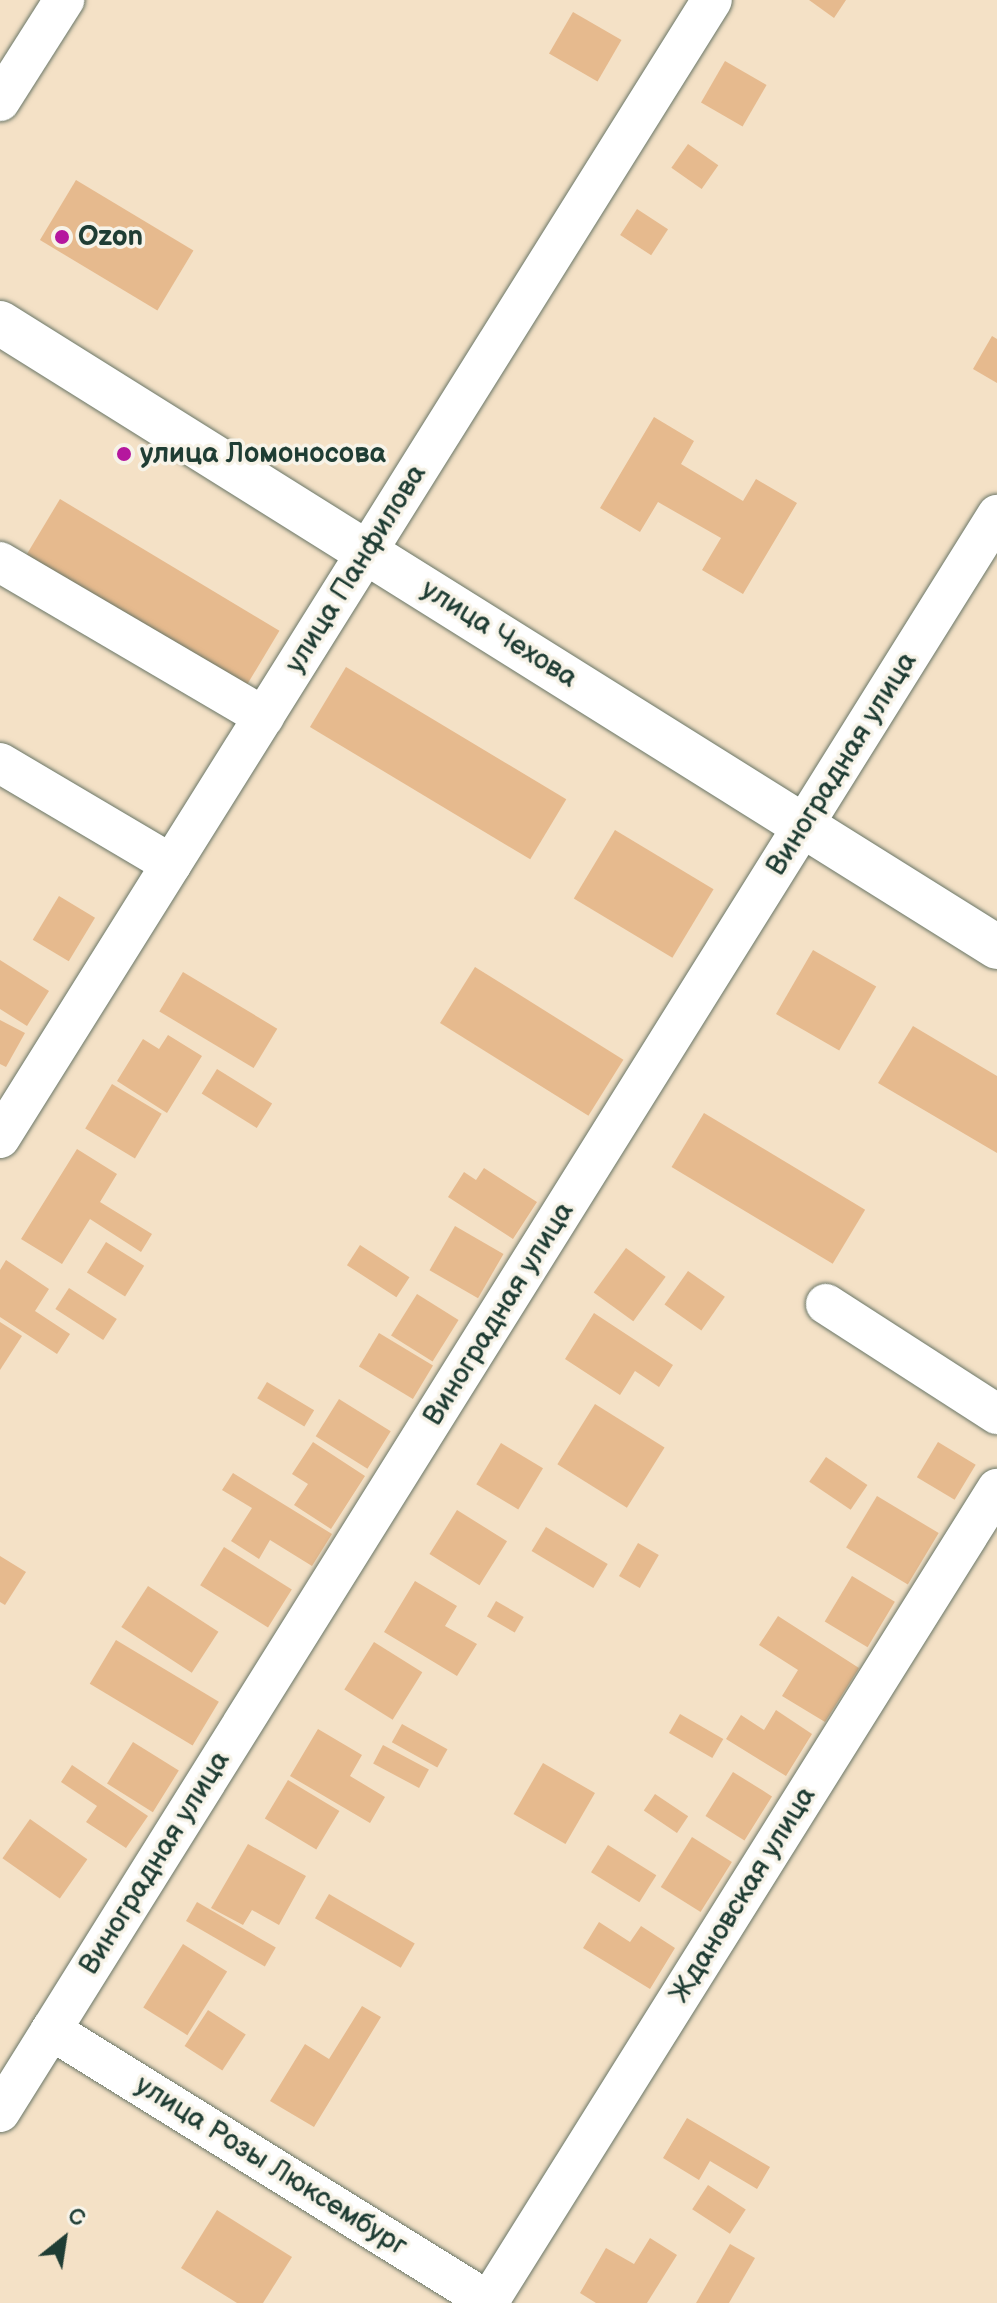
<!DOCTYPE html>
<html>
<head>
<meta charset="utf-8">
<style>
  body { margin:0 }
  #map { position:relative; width:997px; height:2303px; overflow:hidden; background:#f4e1c6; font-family:"Balsamiq Sans",sans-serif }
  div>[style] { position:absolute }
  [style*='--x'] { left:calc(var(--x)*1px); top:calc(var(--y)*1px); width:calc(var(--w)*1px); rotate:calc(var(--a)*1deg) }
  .building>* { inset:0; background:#e6ba8e; transform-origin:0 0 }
  .roads { filter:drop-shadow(0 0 2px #6a7667) drop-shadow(0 0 2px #6a7667) }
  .minor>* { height:40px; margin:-20px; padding:0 20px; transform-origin:20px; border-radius:20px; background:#fff }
  .major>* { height:44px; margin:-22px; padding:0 22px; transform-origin:22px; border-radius:22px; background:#fff }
  .dots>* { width:22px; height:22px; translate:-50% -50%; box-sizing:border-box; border:4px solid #f7f3e8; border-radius:50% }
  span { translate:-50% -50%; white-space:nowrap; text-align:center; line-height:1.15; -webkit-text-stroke:7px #f7f3e8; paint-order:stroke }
  .poi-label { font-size:28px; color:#1f3d34; font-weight:700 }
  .left { translate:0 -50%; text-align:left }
  .street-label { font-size:28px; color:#1f3d34 }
  .north { position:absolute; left:24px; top:2199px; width:80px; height:80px; -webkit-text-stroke:6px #f7f3e8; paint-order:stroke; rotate:30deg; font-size:22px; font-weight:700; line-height:32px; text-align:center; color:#1f3d34 }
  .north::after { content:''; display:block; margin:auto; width:28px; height:36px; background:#1f3d34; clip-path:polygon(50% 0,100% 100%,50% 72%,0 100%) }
</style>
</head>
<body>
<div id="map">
  <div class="building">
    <div style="clip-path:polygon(809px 0,846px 0,834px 18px)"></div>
    <div style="left:573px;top:12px;width:56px;height:48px;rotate:30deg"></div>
    <div style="left:725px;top:61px;width:48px;height:48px;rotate:30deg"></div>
    <div style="left:688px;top:144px;width:37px;height:29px;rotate:35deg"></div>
    <div style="left:76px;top:180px;width:137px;height:70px;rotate:31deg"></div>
    <div style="left:637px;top:209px;width:37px;height:31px;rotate:33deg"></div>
    <div style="clip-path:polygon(992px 336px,997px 339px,997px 383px,973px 369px)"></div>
    <div style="clip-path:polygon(654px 417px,694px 441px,681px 464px,743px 501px,756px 479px,797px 503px,743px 594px,702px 570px,721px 538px,658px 502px,640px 532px,600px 508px)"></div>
    <div style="left:60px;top:499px;width:256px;height:70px;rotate:31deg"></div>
    <div style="left:346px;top:667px;width:257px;height:70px;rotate:31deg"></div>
    <div style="left:615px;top:830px;width:115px;height:80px;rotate:31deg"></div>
    <div style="left:59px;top:896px;width:42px;height:51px;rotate:31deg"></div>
    <div style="left:813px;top:950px;width:73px;height:74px;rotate:30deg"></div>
    <div style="clip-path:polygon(0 960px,49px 991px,27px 1026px,0 1009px)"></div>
    <div style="left:475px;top:967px;width:175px;height:66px;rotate:32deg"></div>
    <div style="left:183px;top:972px;width:110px;height:46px;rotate:31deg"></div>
    <div style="clip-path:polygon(0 1020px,25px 1033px,6px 1067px,0 1064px)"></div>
    <div style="clip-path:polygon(913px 1026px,997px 1076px,997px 1153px,878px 1083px)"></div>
    <div style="clip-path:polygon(168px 1035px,202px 1056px,167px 1113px,117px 1081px,143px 1039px,159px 1049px)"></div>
    <div style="left:217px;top:1069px;width:65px;height:29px;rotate:32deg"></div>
    <div style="left:112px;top:1084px;width:58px;height:52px;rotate:31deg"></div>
    <div style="left:704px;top:1113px;width:188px;height:63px;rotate:31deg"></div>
    <div style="clip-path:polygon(77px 1149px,117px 1174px,100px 1202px,152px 1234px,141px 1252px,90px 1219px,62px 1264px,21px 1239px)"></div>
    <div style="clip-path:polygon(484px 1168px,537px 1202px,513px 1239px,448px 1197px,464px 1172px,476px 1180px)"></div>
    <div style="left:455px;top:1226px;width:56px;height:51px;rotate:30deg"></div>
    <div style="left:106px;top:1242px;width:45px;height:36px;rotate:32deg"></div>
    <div style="left:360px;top:1245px;width:59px;height:24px;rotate:33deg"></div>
    <div style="left:626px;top:1248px;width:49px;height:55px;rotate:36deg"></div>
    <div style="clip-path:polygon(6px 1260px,49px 1289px,35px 1311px,70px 1334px,57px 1354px,0 1317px,0 1270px)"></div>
    <div style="left:688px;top:1271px;width:45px;height:41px;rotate:35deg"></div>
    <div style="left:69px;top:1288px;width:57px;height:25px;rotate:33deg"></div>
    <div style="left:417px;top:1294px;width:49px;height:49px;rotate:32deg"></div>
    <div style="clip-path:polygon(594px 1313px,673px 1365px,659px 1387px,635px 1371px,620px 1395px,565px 1359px)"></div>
    <div style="clip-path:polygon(0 1322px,22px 1336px,0 1370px)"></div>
    <div style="left:379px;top:1333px;width:63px;height:39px;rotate:31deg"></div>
    <div style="left:267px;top:1382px;width:55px;height:19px;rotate:31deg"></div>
    <div style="left:339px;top:1399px;width:61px;height:44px;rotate:32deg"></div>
    <div style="left:595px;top:1404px;width:82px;height:71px;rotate:32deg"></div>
    <div style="clip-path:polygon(313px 1442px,365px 1476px,331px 1529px,294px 1505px,308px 1484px,292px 1474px)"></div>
    <div style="left:938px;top:1442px;width:44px;height:41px;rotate:31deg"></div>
    <div style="left:501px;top:1443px;width:49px;height:48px;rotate:31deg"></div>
    <div style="left:826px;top:1457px;width:50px;height:30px;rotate:34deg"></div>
    <div style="clip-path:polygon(233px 1473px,332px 1534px,312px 1566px,270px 1540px,259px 1559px,231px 1541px,252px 1508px,222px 1490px)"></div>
    <div style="left:877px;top:1496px;width:72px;height:60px;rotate:31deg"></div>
    <div style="left:457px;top:1510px;width:59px;height:52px;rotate:32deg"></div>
    <div style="left:546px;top:1527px;width:72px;height:28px;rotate:31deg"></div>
    <div style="left:638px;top:1543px;width:24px;height:38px;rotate:30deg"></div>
    <div style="left:224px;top:1547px;width:80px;height:45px;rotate:32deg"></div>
    <div style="clip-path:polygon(0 1556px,26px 1572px,5px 1605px,0 1602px)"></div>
    <div style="left:852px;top:1576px;width:50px;height:53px;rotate:31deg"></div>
    <div style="clip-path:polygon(415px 1581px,457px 1606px,445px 1626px,477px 1644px,457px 1676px,384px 1632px)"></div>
    <div style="left:148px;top:1586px;width:84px;height:49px;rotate:33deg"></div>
    <div style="left:496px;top:1601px;width:32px;height:18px;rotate:30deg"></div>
    <div style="clip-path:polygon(778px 1616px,859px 1668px,825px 1722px,782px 1696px,798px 1670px,759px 1645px)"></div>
    <div style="left:116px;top:1640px;width:120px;height:51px;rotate:31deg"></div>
    <div style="left:374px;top:1642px;width:57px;height:56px;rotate:32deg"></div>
    <div style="clip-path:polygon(776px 1710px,812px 1734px,786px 1776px,726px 1739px,741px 1715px,764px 1730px)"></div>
    <div style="left:680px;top:1714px;width:50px;height:22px;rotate:30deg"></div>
    <div style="left:402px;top:1724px;width:52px;height:21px;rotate:29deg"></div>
    <div style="clip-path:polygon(318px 1729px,362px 1755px,350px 1776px,385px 1797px,370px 1823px,290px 1776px)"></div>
    <div style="left:133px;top:1742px;width:54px;height:49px;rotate:32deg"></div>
    <div style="left:383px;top:1745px;width:52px;height:21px;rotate:28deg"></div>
    <div style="left:543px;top:1763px;width:60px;height:59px;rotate:30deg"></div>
    <div style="clip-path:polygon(72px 1765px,148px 1816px,126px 1848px,86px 1822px,97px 1806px,61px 1782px)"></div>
    <div style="left:733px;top:1772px;width:46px;height:52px;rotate:32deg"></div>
    <div style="left:288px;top:1780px;width:60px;height:45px;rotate:31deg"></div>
    <div style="left:655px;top:1794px;width:40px;height:20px;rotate:34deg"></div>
    <div style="left:30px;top:1819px;width:70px;height:48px;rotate:35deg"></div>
    <div style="left:692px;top:1837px;width:47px;height:59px;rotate:32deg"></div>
    <div style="clip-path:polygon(248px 1844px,306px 1876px,279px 1925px,252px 1910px,243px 1925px,211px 1908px)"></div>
    <div style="left:608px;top:1845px;width:57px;height:32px;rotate:32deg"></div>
    <div style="left:329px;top:1894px;width:99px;height:28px;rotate:30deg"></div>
    <div style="left:197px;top:1902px;width:91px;height:22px;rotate:30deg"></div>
    <div style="clip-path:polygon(599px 1922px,630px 1942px,641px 1926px,675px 1948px,650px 1989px,583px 1948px)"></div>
    <div style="left:183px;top:1944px;width:52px;height:75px;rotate:32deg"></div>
    <div style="clip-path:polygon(362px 2006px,381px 2017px,314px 2127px,270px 2101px,305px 2044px,329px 2059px)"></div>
    <div style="left:208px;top:2010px;width:45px;height:43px;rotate:33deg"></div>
    <div style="clip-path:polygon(687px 2118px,770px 2167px,757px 2189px,710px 2161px,699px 2180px,663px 2158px)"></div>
    <div style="left:708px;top:2185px;width:45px;height:29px;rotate:33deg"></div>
    <div style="clip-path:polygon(217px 2210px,292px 2257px,263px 2303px,237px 2303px,181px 2268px)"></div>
    <div style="clip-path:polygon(650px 2238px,677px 2255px,647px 2303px,596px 2303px,580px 2293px,606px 2248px,634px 2264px)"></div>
    <div style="clip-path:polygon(730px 2244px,755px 2258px,729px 2303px,696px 2303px)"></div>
  </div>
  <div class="roads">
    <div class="minor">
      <div style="--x:0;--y:101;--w:120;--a:-57.6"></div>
      <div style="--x:0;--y:562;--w:306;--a:30.4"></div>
      <div style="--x:0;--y:763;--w:199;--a:30.6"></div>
      <div style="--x:0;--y:1138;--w:1342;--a:-57.97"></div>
      <div style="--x:826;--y:1304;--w:203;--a:32.8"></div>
      <div style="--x:51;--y:2030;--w:518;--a:31.82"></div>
      <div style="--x:0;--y:2112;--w:1883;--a:-58.02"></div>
      <div style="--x:489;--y:2301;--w:958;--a:-57.97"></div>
    </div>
    <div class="major">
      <div style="--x:0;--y:323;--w:1176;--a:32.04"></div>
    </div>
  </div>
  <div class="dots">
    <div style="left:62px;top:237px;background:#b5179e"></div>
    <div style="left:124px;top:454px;background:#b5179e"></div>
  </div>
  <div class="poi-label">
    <span class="left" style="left:78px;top:237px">Ozon</span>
    <span class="left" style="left:140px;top:454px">улица Ломоносова</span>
  </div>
  <div class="street-label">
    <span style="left:356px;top:569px;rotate:-58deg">улица Панфилова</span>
    <span style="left:499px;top:634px;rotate:32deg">улица Чехова</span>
    <span style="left:842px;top:764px;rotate:-58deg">Виноградная улица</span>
    <span style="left:499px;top:1314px;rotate:-58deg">Виноградная улица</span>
    <span style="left:155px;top:1863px;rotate:-58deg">Виноградная улица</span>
    <span style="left:743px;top:1895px;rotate:-58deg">Ждановская улица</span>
    <span style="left:271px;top:2166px;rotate:32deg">улица Розы Люксембург</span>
  </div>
  <div class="north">С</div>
</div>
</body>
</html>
